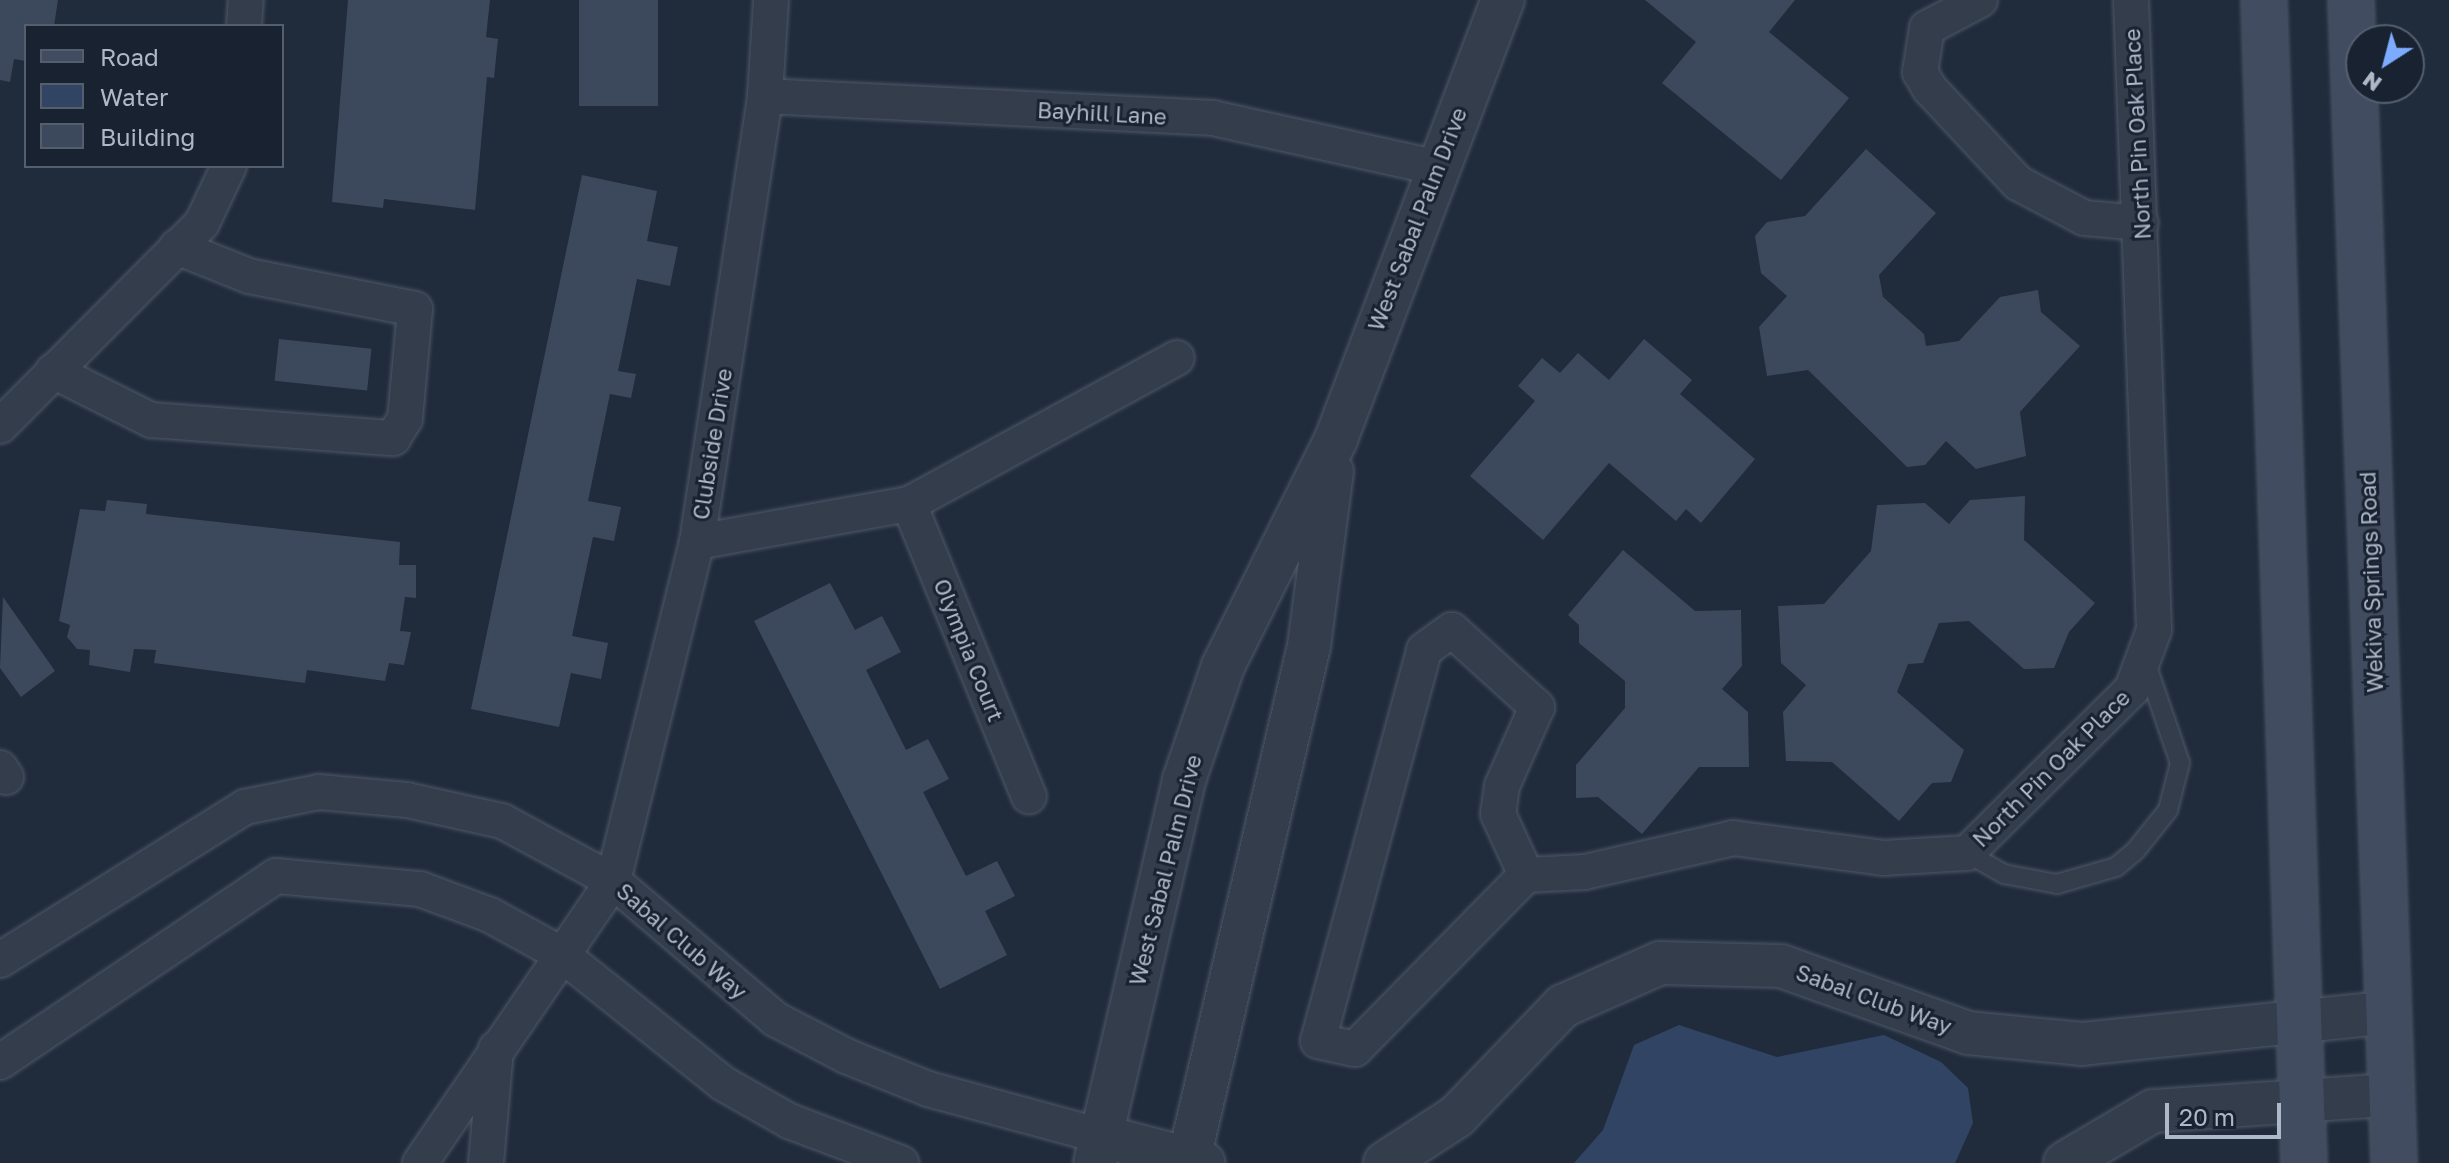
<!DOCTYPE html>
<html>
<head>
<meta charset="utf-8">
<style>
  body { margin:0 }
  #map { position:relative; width:2449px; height:1163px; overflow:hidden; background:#202b3c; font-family:"Golos Text",sans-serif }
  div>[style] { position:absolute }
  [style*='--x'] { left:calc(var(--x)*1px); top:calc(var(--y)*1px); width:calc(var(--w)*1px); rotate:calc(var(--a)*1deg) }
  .water>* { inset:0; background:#314463 }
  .building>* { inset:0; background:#3c495c; transform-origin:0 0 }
  .roads { filter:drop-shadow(0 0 2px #4f5867) drop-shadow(0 0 2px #4f5867) }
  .service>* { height:18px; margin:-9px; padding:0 9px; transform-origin:9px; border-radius:9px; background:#343d4c }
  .minor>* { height:34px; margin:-17px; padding:0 17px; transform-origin:17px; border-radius:17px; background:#343d4c }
  .tertiary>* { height:42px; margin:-21px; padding:0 21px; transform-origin:21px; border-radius:21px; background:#343d4c }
  .secondary>* { height:44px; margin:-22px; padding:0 22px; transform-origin:22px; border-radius:22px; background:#424c60 }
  span { translate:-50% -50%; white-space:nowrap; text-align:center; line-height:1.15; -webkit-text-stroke:6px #192231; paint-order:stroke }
  .street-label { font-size:22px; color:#afb8c8 }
  .legend { position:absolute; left:24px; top:24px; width:260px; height:144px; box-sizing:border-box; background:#192231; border:2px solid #555e6d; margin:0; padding:10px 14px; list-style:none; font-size:24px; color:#afb8c8 }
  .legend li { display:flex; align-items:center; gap:16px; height:40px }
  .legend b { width:40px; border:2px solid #555e6d }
  .north { position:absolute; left:2345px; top:24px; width:80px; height:80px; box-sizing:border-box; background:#192231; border:2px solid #555e6d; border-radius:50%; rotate:216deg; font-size:22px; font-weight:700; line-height:32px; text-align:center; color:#afb8c8 }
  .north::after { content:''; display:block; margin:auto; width:28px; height:36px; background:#7dabff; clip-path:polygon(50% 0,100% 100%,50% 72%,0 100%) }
  .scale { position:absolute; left:2165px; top:1103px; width:116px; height:36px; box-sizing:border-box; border:4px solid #afb8c8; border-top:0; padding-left:10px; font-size:24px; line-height:28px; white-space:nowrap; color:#afb8c8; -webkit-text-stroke:6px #192231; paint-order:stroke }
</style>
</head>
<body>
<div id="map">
  <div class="water">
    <div style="clip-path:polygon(1679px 1025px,1777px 1057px,1884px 1035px,1941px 1062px,1968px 1088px,1973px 1123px,1955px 1163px,1574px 1163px,1603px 1130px,1634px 1045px)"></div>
  </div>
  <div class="building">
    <div style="clip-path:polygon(0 0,58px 0,54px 26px,26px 26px,26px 61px,14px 59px,10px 82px,0 80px)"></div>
    <div style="clip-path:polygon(348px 0,490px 0,486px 37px,498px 39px,494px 78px,487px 77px,475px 210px,384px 199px,383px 208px,332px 202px)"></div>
    <div style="left:579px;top:0;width:79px;height:106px"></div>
    <div style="clip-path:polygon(1645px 0,1795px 0,1769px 32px,1849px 98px,1781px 180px,1662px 83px,1696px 42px)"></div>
    <div style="clip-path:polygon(1866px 149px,1936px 213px,1879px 275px,1883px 297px,1924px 334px,1926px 346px,1959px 341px,2000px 297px,2038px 290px,2041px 312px,2080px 346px,2020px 412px,2026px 456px,1976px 469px,1946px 441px,1925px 465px,1907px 467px,1808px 370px,1767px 376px,1759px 327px,1787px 296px,1761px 273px,1755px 236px,1767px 222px,1805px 216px)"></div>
    <div style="clip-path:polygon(582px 175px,657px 191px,647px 241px,678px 247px,670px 286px,637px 279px,618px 371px,636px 374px,631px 398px,610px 394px,588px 501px,621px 507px,614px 541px,593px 537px,572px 636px,608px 643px,601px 679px,571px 673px,559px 727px,471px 709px)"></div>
    <div style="left:279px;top:339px;width:93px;height:42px;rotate:6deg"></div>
    <div style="clip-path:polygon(1644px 339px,1692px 380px,1680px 394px,1755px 459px,1701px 523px,1686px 509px,1676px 521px,1609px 463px,1543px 540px,1470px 476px,1535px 401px,1518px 386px,1542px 358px,1560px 373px,1578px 353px,1609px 380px)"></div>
    <div style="clip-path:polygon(2025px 496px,2024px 540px,2095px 603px,2069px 632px,2054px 668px,2024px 669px,1969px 621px,1939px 623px,1923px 663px,1908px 664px,1897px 692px,1964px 750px,1951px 782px,1932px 783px,1899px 821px,1832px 762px,1786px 761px,1783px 712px,1806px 685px,1781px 663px,1778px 606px,1824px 604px,1871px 551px,1877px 505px,1925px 503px,1949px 524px,1970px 500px)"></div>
    <div style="clip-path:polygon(107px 500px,147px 504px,146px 514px,400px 542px,399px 565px,416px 565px,416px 598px,405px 597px,400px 631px,411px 632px,404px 665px,389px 663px,385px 681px,307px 670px,305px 683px,154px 663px,156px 650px,134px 649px,130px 672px,89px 665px,90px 650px,77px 649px,67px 637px,70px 625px,59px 621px,80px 509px,105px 511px)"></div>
    <div style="clip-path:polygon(1623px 550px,1695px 611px,1741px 610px,1742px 666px,1722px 689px,1748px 712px,1749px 767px,1699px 767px,1642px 834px,1598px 797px,1576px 798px,1576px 765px,1625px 708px,1625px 681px,1579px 643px,1579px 625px,1568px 615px)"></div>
    <div style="clip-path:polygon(830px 583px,855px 630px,882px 616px,901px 652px,866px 670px,906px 750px,928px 739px,949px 779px,923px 792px,966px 876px,997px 861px,1015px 896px,985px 911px,1007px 955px,940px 989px,754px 621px)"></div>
    <div style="clip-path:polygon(3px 597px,55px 671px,21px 697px,0 668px)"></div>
  </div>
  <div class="roads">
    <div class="service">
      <div style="--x:1967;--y:853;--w:43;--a:29.6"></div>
      <div style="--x:2004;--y:874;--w:54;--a:10.7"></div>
      <div style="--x:2057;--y:884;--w:61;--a:-16.1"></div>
      <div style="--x:2116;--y:867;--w:26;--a:-40"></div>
      <div style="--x:2136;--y:850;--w:51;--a:-51.3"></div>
      <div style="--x:2168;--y:810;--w:49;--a:-75.7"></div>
      <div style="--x:2180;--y:763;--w:111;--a:-108.9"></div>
    </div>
    <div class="minor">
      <div style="--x:1980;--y:0;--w:60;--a:152.2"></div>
      <div style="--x:1927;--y:28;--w:45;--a:99"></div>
      <div style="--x:1920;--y:72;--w:20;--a:60"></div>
      <div style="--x:1930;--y:89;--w:129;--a:46.9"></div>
      <div style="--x:2018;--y:183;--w:75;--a:27.9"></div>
      <div style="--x:2084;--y:218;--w:57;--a:5"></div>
      <div style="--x:244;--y:26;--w:26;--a:-86"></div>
      <div style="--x:765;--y:96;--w:449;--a:2.8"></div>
      <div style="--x:1213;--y:118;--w:226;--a:12.5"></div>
      <div style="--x:53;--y:371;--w:110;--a:26.6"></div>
      <div style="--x:151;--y:420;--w:243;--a:4.3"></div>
      <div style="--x:393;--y:438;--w:22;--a:-58"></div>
      <div style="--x:405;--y:419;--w:110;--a:-84.8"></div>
      <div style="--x:415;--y:309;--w:169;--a:-168.8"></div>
      <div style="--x:249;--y:276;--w:78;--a:-158.1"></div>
      <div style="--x:0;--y:426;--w:286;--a:-45.1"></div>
      <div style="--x:202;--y:223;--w:63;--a:-64.7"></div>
      <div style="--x:909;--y:504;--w:316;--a:67.7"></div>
      <div style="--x:697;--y:542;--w:215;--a:-10.2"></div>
      <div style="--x:909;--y:504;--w:305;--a:-28.6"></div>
      <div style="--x:1452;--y:630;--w:115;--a:42.2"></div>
      <div style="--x:1537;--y:707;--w:86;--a:113.9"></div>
      <div style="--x:1502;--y:786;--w:28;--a:98"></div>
      <div style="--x:1498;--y:814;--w:67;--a:65.3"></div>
      <div style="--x:1526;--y:875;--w:244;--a:134.5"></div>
      <div style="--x:1355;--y:1049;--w:38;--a:-168"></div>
      <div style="--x:1318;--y:1041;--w:405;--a:-74.8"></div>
      <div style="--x:1424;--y:650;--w:34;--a:-36"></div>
      <div style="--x:0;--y:768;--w:11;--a:56"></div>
      <div style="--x:1526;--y:875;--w:59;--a:-2.9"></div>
      <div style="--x:1585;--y:872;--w:152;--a:-12.9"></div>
      <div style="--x:1733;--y:838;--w:151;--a:7.6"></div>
      <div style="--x:1883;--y:858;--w:84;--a:-3.4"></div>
      <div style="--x:1967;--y:853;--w:233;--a:-44.8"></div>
      <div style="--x:2132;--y:689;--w:63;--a:-69.6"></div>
      <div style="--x:2154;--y:630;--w:630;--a:-92.09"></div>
      <div style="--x:0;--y:960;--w:289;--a:-32"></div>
      <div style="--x:245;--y:807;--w:76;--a:-11.5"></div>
      <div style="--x:319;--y:792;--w:88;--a:5.2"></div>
      <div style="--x:407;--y:800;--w:97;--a:12.5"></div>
      <div style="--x:502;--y:821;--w:126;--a:28.4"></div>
      <div style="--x:613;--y:881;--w:213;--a:40.4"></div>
      <div style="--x:775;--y:1019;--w:80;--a:27.5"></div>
      <div style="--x:846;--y:1056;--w:88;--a:21.9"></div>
      <div style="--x:928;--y:1089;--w:179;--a:15.2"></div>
      <div style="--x:0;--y:1062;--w:333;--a:-34"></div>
      <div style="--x:276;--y:876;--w:145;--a:5.2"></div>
      <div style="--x:420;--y:889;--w:75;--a:20.4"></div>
      <div style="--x:490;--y:915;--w:81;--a:28.8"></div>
      <div style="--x:561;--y:954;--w:208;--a:38.6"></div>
      <div style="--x:724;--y:1084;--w:75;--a:29.6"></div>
      <div style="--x:789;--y:1121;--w:120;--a:20.6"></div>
      <div style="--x:420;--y:1163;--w:342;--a:-55.6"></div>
      <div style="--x:613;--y:881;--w:349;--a:-76.1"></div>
      <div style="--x:697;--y:542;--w:451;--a:-81.3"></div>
      <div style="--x:765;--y:96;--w:96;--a:-86.4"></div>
      <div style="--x:486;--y:1163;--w:115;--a:-85"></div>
    </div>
    <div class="tertiary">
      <div style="--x:1101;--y:1136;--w:106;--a:14.7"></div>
      <div style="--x:1095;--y:1163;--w:393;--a:-76.9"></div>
      <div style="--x:1184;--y:780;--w:120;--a:-71.1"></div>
      <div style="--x:1223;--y:666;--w:254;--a:-63.5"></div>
      <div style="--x:1336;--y:439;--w:470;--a:-69.2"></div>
      <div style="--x:1188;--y:1163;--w:531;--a:-76.83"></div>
      <div style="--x:1309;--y:646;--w:176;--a:-82.5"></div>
      <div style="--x:1385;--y:1163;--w:86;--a:-33.1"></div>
      <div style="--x:1457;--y:1116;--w:153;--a:-46.1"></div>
      <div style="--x:1563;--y:1006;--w:106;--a:-23.9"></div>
      <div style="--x:1660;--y:963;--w:121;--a:1.4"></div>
      <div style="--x:1781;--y:966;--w:199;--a:19.7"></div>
      <div style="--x:1968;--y:1033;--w:115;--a:5.5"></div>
      <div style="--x:2082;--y:1044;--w:303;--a:-5.9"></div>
      <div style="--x:2065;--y:1163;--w:102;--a:-30.6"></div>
      <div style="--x:2153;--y:1111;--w:238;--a:-3.9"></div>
    </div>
    <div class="secondary">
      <div style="--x:2264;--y:0;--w:1164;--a:88.03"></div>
      <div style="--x:2351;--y:0;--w:1164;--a:87.88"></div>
    </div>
  </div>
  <div class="street-label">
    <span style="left:1102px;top:113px;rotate:3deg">Bayhill Lane</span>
    <span style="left:2137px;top:134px;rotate:-93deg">North Pin Oak Place</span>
    <span style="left:1417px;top:219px;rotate:-69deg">West Sabal Palm Drive</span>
    <span style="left:712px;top:444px;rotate:-81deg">Clubside Drive</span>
    <span style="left:2371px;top:582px;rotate:-92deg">Wekiva Springs Road</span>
    <span style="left:969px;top:650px;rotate:68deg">Olympia Court</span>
    <span style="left:2051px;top:768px;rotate:-45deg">North Pin Oak Place</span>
    <span style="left:1165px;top:870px;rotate:-76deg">West Sabal Palm Drive</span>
    <span style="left:682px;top:941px;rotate:41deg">Sabal Club Way</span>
    <span style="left:1874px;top:999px;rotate:20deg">Sabal Club Way</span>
  </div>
  <ul class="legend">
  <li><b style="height:10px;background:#424c60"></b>Road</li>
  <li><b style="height:22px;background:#314463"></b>Water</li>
  <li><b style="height:22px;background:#3c495c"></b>Building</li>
  </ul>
  <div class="north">N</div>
  <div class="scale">20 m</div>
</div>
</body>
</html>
